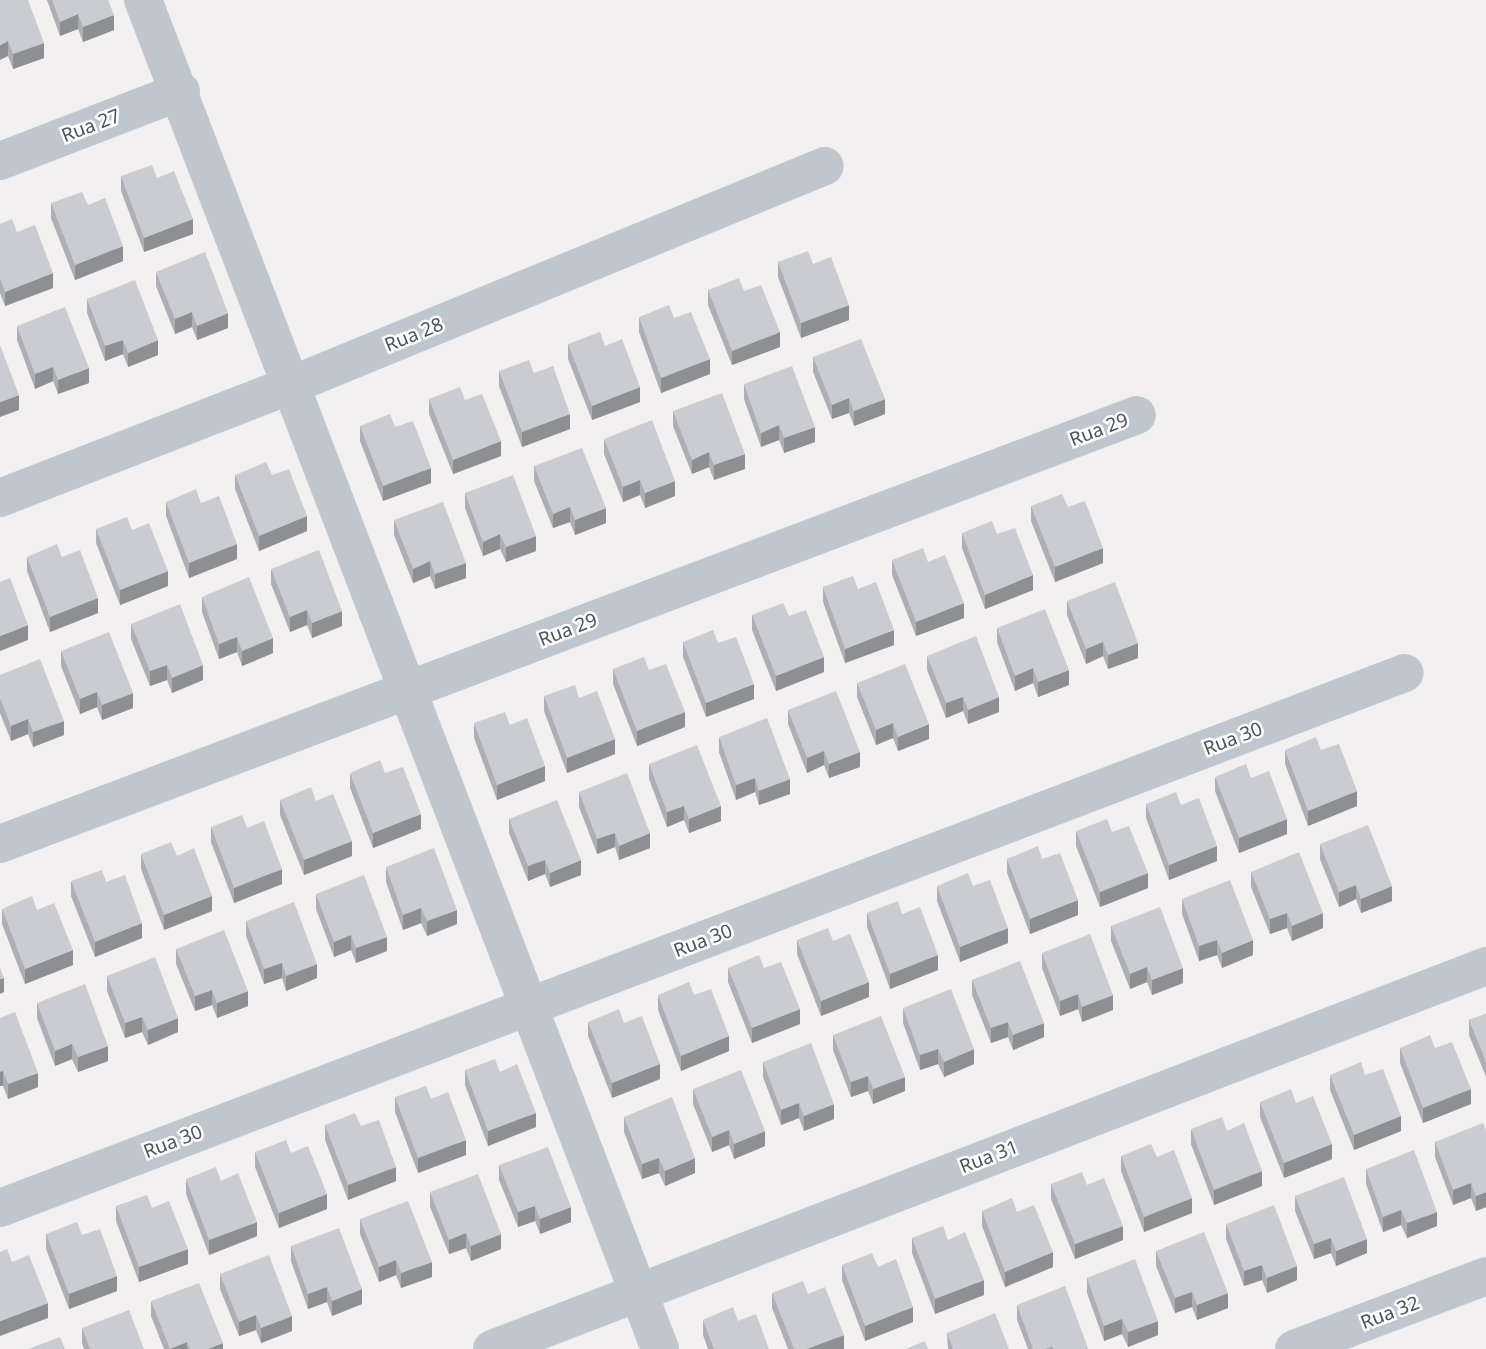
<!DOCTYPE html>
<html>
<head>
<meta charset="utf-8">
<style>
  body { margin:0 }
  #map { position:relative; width:1486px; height:1349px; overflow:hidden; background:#f2f0f0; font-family:"Noto Sans",sans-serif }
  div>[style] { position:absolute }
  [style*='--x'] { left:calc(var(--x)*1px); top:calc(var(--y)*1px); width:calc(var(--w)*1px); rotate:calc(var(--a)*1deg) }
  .street>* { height:38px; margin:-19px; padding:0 19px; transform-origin:19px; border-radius:19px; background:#bfc6cd }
  .wall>* { inset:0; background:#aeafb5 }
  .shaded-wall>* { inset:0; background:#8d8f93; transform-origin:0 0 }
  .building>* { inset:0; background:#caccd2 }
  span { translate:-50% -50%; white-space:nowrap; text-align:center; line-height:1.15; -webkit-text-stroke:5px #fff; paint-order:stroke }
  .street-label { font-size:19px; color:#49525c }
</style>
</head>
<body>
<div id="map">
  <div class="street">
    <div style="--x:143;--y:0;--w:1445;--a:69.03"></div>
    <div style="--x:0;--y:161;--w:194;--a:-21.1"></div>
    <div style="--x:0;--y:498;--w:310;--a:-21.2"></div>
    <div style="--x:289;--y:386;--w:579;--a:-22.32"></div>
    <div style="--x:0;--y:844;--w:1215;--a:-20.67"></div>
    <div style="--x:0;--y:1208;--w:1503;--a:-20.85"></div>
    <div style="--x:492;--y:1349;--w:1065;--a:-21.07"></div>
    <div style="--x:1294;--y:1349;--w:205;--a:-20.8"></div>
  </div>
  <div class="wall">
    <div style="clip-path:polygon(0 0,44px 58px,13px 69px,8px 56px)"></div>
    <div style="clip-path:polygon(47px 0,108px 0,114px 30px,83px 42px,78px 29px,60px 36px)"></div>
    <div style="clip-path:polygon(121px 176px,157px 178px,193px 234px,144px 252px,121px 191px)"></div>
    <div style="clip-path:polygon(51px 203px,88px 205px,123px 261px,75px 280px,51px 218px)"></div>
    <div style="clip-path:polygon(0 224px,17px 232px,53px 288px,5px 306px,0 293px)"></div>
    <div style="clip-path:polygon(778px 262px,813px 264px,849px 320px,801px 338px,778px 277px)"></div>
    <div style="clip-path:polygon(156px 272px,228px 328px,197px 340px,192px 327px,175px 334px,156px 286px)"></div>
    <div style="clip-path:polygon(708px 290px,744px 291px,780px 347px,732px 365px,708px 305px)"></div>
    <div style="clip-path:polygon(87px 299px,158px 355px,128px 367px,123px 354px,105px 361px,87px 313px)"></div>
    <div style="clip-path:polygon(639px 317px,674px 318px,710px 374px,661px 393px,639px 332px)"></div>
    <div style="clip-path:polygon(17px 326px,89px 383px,58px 394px,53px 381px,35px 389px,17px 340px)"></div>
    <div style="clip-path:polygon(568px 344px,605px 346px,640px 402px,592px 420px,568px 359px)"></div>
    <div style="clip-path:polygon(813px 357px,885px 414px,854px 426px,849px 413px,832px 419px,813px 372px)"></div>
    <div style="clip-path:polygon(499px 371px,534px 373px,570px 429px,522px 447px,499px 386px)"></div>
    <div style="clip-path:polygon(744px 384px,815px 442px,784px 453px,779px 440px,761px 447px,744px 399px)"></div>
    <div style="clip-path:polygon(429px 399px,465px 400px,501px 456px,453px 474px,429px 414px)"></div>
    <div style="clip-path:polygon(673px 411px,745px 469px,714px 480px,709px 467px,692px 474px,673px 426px)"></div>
    <div style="clip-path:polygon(360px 426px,395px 427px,431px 483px,383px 501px,360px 441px)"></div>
    <div style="clip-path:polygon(604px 439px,675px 496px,645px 508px,640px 495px,623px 502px,604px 454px)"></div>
    <div style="clip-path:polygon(534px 466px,606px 523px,575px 535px,570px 522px,553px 528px,534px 481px)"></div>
    <div style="clip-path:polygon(235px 475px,272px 475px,307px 531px,259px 551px,235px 489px)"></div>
    <div style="clip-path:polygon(465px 493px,536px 551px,506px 562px,500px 549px,483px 556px,465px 508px)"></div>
    <div style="clip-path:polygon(166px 502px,201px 503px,237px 559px,189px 578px,166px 516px)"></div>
    <div style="clip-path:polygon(1031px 506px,1068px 507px,1103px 563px,1055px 582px,1031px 521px)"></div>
    <div style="clip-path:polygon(394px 520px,466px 578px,435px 589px,430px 576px,413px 583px,394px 535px)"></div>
    <div style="clip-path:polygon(96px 529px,132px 530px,168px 586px,120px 605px,96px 543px)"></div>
    <div style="clip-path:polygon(962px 533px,997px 534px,1033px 590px,985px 609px,962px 548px)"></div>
    <div style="clip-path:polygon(27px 557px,62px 557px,98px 613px,50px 632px,27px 571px)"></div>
    <div style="clip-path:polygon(892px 560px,928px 562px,964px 618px,916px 636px,892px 575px)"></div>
    <div style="clip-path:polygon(271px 569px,342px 626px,312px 638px,307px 625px,290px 632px,271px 584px)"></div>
    <div style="clip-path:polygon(823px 587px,858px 589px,894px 645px,845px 663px,823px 602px)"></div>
    <div style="clip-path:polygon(202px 597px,273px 653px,242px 666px,237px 652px,219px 659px,202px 612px)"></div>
    <div style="clip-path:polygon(1067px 601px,1138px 658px,1108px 669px,1103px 656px,1086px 664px,1067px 615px)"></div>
    <div style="clip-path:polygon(752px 615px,789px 616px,824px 672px,776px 691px,752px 630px)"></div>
    <div style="clip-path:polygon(131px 624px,203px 680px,172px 693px,167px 680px,150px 686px,131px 639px)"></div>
    <div style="clip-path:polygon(997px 628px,1069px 685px,1038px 697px,1033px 683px,1015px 691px,997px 642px)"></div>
    <div style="clip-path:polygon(683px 642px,718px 643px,754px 699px,706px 717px,683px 657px)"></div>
    <div style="clip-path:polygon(61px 651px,133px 708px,102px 720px,97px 707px,80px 714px,61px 666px)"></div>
    <div style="clip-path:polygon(927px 656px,999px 712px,968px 724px,963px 711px,946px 718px,927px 670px)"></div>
    <div style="clip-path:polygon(613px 669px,649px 670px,685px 727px,637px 746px,613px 684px)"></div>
    <div style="clip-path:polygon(0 675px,64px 735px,33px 747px,28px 734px,11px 741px,0 713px)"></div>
    <div style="clip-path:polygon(857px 683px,929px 739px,898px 751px,893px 738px,876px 745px,857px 697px)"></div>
    <div style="clip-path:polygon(544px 696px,579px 698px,615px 754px,567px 773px,544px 711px)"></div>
    <div style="clip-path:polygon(788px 710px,860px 767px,829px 778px,824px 765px,807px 773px,788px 724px)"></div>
    <div style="clip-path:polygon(474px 723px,510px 725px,545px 781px,497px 800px,474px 738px)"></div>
    <div style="clip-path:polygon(719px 737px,790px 794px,759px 805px,755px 792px,736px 800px,719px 752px)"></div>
    <div style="clip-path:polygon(1285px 750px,1321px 750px,1357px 806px,1308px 826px,1285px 764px)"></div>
    <div style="clip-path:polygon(649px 764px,721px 821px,689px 833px,684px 820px,667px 827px,649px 779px)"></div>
    <div style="clip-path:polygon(350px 773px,385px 773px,421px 829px,373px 848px,350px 788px)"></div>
    <div style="clip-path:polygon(1215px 777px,1251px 778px,1287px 834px,1239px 853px,1215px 791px)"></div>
    <div style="clip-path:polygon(579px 792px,650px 848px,619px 860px,615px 847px,597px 854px,579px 807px)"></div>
    <div style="clip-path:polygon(280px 800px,316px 801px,352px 856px,304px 875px,280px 815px)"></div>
    <div style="clip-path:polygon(1146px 804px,1181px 805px,1217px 861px,1169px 880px,1146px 818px)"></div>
    <div style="clip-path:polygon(509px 819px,581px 875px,550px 887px,545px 874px,528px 881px,509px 833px)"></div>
    <div style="clip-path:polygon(211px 827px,247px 828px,282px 884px,234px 903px,211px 842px)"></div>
    <div style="clip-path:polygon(1076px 831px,1112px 832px,1148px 888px,1100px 907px,1076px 846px)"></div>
    <div style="clip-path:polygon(1320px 844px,1392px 901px,1361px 913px,1356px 899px,1339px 907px,1320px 859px)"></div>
    <div style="clip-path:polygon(141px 854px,177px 856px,212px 911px,164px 930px,141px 869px)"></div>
    <div style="clip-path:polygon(1007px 859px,1042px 859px,1078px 915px,1030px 934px,1007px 873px)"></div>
    <div style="clip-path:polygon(386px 867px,457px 924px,427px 936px,421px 923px,403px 930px,386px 882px)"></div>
    <div style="clip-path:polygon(1251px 872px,1323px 928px,1292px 941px,1287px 928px,1270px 934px,1251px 887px)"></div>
    <div style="clip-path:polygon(71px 881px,106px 882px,142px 938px,95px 957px,71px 896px)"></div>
    <div style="clip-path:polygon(937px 886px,973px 886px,1008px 943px,960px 962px,937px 901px)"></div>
    <div style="clip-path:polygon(316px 894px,387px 951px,356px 963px,351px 950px,334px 957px,316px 909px)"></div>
    <div style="clip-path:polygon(1182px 899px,1253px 955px,1222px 968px,1217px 955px,1199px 961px,1182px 914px)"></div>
    <div style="clip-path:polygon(2px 909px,37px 910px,73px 965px,25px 984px,2px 924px)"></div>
    <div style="clip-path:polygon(867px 913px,902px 914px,938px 970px,890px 989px,867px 927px)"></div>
    <div style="clip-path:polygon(246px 921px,317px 978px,286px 991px,282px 978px,264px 984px,246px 936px)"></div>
    <div style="clip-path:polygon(1111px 926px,1183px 983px,1152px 995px,1147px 982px,1130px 989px,1111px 941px)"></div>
    <div style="clip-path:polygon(797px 940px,833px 941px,869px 997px,821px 1016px,797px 954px)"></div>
    <div style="clip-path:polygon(176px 949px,248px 1006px,217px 1018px,212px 1005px,195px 1011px,176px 964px)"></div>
    <div style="clip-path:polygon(1042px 953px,1113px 1010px,1082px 1022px,1078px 1009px,1060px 1016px,1042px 968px)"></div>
    <div style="clip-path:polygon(728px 968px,764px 968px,800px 1024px,752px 1043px,728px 982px)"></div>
    <div style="clip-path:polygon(107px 976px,178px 1032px,148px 1045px,142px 1032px,125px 1038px,107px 991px)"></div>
    <div style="clip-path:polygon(972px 980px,1044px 1037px,1013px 1050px,1008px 1037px,991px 1043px,972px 995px)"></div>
    <div style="clip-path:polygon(658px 995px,694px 995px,729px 1051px,681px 1071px,658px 1010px)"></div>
    <div style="clip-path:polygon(37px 1003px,108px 1061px,78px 1072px,72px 1059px,55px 1066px,37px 1018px)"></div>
    <div style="clip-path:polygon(903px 1008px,974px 1064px,944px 1077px,938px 1064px,920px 1070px,903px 1023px)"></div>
    <div style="clip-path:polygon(1486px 1014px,1486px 1077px,1469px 1035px,1469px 1020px)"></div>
    <div style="clip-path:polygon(0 1018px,38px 1087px,8px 1099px,3px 1086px)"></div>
    <div style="clip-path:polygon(588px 1022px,624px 1023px,660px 1079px,612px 1098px,588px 1036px)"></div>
    <div style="clip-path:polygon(833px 1035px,905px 1091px,873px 1104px,868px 1091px,851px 1097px,833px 1050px)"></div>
    <div style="clip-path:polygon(1400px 1048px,1435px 1048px,1471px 1104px,1423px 1123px,1400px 1063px)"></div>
    <div style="clip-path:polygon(763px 1062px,834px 1119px,804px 1131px,799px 1118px,781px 1125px,763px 1077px)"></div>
    <div style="clip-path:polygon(465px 1070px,500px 1072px,536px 1127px,488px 1146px,465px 1085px)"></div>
    <div style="clip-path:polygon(1330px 1075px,1365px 1075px,1401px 1131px,1354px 1150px,1330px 1090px)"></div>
    <div style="clip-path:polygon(693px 1089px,765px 1146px,734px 1159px,729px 1145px,712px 1152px,693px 1104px)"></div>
    <div style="clip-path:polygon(395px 1097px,431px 1099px,466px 1155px,418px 1173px,395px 1112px)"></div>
    <div style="clip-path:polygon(1260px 1102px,1296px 1103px,1332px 1159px,1284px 1178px,1260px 1117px)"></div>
    <div style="clip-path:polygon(624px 1117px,695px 1173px,665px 1186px,659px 1173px,642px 1179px,624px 1132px)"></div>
    <div style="clip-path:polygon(325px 1125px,361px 1126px,396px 1181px,348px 1200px,325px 1140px)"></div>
    <div style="clip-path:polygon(1191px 1129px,1227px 1131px,1262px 1186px,1214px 1205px,1191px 1144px)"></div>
    <div style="clip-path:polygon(1486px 1131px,1486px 1207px,1476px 1211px,1471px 1198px,1453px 1205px,1435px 1157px,1435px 1142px)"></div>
    <div style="clip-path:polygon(255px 1152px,291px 1153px,327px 1209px,279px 1228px,255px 1167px)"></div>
    <div style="clip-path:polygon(1121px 1156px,1157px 1157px,1192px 1213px,1144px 1232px,1121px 1171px)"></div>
    <div style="clip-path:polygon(499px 1165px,571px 1222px,540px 1234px,535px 1221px,518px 1227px,499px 1180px)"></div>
    <div style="clip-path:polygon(1366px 1169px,1437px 1226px,1407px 1238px,1401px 1225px,1383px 1232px,1366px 1184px)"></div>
    <div style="clip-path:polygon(186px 1179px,221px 1181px,257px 1236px,209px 1255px,186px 1194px)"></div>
    <div style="clip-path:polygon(1051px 1184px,1087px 1185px,1123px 1240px,1075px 1259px,1051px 1199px)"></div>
    <div style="clip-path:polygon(430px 1192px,501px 1249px,471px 1261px,466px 1248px,449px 1254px,430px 1207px)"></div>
    <div style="clip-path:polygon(1295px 1196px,1367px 1253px,1336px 1266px,1331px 1253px,1314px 1259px,1295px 1211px)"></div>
    <div style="clip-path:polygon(116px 1206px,152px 1208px,188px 1264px,139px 1282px,116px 1221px)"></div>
    <div style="clip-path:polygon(982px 1211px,1017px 1212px,1053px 1267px,1005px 1287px,982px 1226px)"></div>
    <div style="clip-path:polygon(360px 1219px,432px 1277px,401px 1288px,396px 1275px,379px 1282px,360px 1234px)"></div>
    <div style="clip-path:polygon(1226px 1224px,1297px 1280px,1267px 1293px,1262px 1280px,1244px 1286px,1226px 1239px)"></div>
    <div style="clip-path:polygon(46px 1234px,82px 1235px,117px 1291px,69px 1309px,46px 1249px)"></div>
    <div style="clip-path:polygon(912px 1238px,948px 1240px,984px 1295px,935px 1314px,912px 1253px)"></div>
    <div style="clip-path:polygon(291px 1246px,362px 1304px,332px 1316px,327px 1302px,308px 1309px,291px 1261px)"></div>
    <div style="clip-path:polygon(1156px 1251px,1228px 1308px,1197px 1320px,1192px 1307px,1175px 1313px,1156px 1266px)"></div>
    <div style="clip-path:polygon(842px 1265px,878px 1267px,913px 1322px,865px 1341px,842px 1280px)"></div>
    <div style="clip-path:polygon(220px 1274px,292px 1331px,261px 1343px,256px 1330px,239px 1336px,220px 1289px)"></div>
    <div style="clip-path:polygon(1087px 1278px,1158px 1335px,1128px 1347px,1122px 1334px,1104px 1341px,1087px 1293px)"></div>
    <div style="clip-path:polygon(772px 1293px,808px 1294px,844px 1349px,788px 1349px,772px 1308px)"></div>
    <div style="clip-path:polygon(151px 1301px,223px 1349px,164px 1349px,151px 1316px)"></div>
    <div style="clip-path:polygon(1017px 1305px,1088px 1349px,1028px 1349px,1017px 1320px)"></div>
    <div style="clip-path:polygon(703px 1320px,738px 1321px,769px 1349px,708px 1349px,703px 1335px)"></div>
    <div style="clip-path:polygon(82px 1328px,144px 1349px,84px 1349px,82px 1343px)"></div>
    <div style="clip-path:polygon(947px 1333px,1009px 1349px,948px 1349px)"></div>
  </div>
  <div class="shaded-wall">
    <div style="clip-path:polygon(78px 14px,78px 29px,60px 36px,60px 22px)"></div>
    <div style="clip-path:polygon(114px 15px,114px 30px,83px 42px,83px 27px)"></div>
    <div style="clip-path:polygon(8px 41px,8px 56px,0 60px,0 45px)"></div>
    <div style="clip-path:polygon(44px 43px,44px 58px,13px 69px,13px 54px)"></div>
    <div style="clip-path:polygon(193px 219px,193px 234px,144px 252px,144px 238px)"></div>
    <div style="clip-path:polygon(123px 246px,123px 261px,75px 280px,75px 265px)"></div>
    <div style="clip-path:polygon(53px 273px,53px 288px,5px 306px,5px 292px)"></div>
    <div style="clip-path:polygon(849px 305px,849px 320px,801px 338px,801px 323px)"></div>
    <div style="clip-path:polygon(192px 312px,192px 327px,175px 334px,175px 319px)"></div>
    <div style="clip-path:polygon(228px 313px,228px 328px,197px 340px,197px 326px)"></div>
    <div style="clip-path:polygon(780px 332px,780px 347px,732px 365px,732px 351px)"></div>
    <div style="clip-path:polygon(123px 340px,123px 354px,105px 361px,105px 346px)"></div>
    <div style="clip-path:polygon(158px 340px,158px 355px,128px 367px,128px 353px)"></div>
    <div style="clip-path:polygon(710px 359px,710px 374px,661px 393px,661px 378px)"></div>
    <div style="clip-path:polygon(53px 367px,53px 381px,35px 389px,35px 374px)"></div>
    <div style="clip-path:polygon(89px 368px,89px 383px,58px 394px,58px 380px)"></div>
    <div style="clip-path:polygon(640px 387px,640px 402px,592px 420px,592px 406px)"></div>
    <div style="clip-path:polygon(19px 395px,19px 410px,0 417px,0 402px)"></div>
    <div style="clip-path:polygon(849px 398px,849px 413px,832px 419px,832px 405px)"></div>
    <div style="clip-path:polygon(885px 399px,885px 414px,854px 426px,854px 411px)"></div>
    <div style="clip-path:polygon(570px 414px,570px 429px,522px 447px,522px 432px)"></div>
    <div style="clip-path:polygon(779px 425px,779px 440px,761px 447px,761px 433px)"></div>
    <div style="clip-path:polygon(815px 427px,815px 442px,784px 453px,784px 438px)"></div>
    <div style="clip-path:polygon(501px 441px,501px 456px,453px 474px,453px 460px)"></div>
    <div style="clip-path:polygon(709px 452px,709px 467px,692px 474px,692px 460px)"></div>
    <div style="clip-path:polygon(745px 454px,745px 469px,714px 480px,714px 465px)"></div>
    <div style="clip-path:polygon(431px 468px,431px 483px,383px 501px,383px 486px)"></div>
    <div style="clip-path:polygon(640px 480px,640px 495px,623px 502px,623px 487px)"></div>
    <div style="clip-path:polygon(675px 481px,675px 496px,645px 508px,645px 493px)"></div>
    <div style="clip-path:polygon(570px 507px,570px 522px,553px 528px,553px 514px)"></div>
    <div style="clip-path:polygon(606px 508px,606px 523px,575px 535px,575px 520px)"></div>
    <div style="clip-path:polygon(307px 516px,307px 531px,259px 551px,259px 536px)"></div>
    <div style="clip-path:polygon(500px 534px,500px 549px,483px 556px,483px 542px)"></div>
    <div style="clip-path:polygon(536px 536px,536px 551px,506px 562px,506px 547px)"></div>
    <div style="clip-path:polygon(237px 544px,237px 559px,189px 578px,189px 563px)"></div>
    <div style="clip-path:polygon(1103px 548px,1103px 563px,1055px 582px,1055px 567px)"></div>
    <div style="clip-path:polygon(430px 561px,430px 576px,413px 583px,413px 569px)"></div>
    <div style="clip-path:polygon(466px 563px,466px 578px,435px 589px,435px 574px)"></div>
    <div style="clip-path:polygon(168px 571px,168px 586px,120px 605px,120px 590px)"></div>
    <div style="clip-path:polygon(1033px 575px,1033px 590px,985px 609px,985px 595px)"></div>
    <div style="clip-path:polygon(98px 598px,98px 613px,50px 632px,50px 617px)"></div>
    <div style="clip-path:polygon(964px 603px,964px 618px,916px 636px,916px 622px)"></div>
    <div style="clip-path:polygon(307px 610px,307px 625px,290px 632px,290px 617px)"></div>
    <div style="clip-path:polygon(342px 611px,342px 626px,312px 638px,312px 623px)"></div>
    <div style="clip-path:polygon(28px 625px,28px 640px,0 651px,0 636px)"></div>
    <div style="clip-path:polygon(894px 630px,894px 645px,845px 663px,845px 649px)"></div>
    <div style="clip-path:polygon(237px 637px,237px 652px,219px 659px,219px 644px)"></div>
    <div style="clip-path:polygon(273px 638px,273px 653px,242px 666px,242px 651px)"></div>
    <div style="clip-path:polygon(1103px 642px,1103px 656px,1086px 664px,1086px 649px)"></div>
    <div style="clip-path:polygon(1138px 643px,1138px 658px,1108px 669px,1108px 655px)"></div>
    <div style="clip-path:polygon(824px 657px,824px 672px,776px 691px,776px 676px)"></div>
    <div style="clip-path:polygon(167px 665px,167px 680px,150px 686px,150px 671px)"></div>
    <div style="clip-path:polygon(203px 665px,203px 680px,172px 693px,172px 678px)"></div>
    <div style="clip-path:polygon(1033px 668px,1033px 683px,1015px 691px,1015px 676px)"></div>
    <div style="clip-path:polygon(1069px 670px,1069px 685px,1038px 697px,1038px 682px)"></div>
    <div style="clip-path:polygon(754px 684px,754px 699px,706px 717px,706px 703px)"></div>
    <div style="clip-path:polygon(97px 692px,97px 707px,80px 714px,80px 699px)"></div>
    <div style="clip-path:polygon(133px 693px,133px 708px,102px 720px,102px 705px)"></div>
    <div style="clip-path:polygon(963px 697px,963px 711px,946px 718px,946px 703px)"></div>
    <div style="clip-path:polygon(999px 697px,999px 712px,968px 724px,968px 710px)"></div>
    <div style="clip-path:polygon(685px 712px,685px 727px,637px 746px,637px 731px)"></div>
    <div style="clip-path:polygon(28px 719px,28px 734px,11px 741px,11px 726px)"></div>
    <div style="clip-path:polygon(64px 721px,64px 735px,33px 747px,33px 732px)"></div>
    <div style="clip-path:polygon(893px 723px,893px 738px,876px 745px,876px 730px)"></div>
    <div style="clip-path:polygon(929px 724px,929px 739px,898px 751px,898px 737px)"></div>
    <div style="clip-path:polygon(615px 739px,615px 754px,567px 773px,567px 758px)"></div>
    <div style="clip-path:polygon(824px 751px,824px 765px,807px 773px,807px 758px)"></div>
    <div style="clip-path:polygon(860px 752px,860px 767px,829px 778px,829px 764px)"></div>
    <div style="clip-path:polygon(545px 766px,545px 781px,497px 800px,497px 785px)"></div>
    <div style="clip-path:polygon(755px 778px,755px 792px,736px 800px,736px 785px)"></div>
    <div style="clip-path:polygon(790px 779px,790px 794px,759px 805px,759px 791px)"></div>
    <div style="clip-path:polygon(1357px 791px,1357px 806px,1308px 826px,1308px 811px)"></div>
    <div style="clip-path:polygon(684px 806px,684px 820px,667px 827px,667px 812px)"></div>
    <div style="clip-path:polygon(721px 806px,721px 821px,689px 833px,689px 819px)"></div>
    <div style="clip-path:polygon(421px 814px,421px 829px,373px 848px,373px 833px)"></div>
    <div style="clip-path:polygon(1287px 819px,1287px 834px,1239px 853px,1239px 838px)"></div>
    <div style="clip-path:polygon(615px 833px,615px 847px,597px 854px,597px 839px)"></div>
    <div style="clip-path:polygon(650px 833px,650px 848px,619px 860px,619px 846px)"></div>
    <div style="clip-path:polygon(352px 841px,352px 856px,304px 875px,304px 860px)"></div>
    <div style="clip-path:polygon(1217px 846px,1217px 861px,1169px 880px,1169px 865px)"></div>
    <div style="clip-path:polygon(545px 860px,545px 874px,528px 881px,528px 866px)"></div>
    <div style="clip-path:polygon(581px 860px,581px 875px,550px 887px,550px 873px)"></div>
    <div style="clip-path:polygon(282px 869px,282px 884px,234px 903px,234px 888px)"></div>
    <div style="clip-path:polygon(1148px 873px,1148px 888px,1100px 907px,1100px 892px)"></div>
    <div style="clip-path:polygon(1356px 885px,1356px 899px,1339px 907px,1339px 892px)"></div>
    <div style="clip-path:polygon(1392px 886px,1392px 901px,1361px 913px,1361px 899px)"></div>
    <div style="clip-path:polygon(212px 896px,212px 911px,164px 930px,164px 915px)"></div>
    <div style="clip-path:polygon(1078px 900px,1078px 915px,1030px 934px,1030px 919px)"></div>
    <div style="clip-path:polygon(421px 908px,421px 923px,403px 930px,403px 915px)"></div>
    <div style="clip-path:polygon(457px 910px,457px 924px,427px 936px,427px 921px)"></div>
    <div style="clip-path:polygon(1287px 913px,1287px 928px,1270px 934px,1270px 919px)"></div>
    <div style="clip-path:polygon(1323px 913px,1323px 928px,1292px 941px,1292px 926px)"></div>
    <div style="clip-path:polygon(142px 923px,142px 938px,95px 957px,95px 942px)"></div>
    <div style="clip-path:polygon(1008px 928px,1008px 943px,960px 962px,960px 947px)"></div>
    <div style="clip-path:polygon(351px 935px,351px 950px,334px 957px,334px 942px)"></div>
    <div style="clip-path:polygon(387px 937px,387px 951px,356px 963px,356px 948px)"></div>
    <div style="clip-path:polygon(1217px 940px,1217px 955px,1199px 961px,1199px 946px)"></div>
    <div style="clip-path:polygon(1253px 940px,1253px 955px,1222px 968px,1222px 953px)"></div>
    <div style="clip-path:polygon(73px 950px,73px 965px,25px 984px,25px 969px)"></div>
    <div style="clip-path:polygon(938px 955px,938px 970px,890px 989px,890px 974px)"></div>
    <div style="clip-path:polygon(282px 963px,282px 978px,264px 984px,264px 969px)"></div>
    <div style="clip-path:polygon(317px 964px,317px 978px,286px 991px,286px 976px)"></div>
    <div style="clip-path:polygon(1147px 967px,1147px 982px,1130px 989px,1130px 974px)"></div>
    <div style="clip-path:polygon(1183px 968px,1183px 983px,1152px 995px,1152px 980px)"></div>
    <div style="clip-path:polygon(4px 978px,4px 992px,0 994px,0 979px)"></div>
    <div style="clip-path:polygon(869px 982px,869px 997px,821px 1016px,821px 1001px)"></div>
    <div style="clip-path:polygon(212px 990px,212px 1005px,195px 1011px,195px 996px)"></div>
    <div style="clip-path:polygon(248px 991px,248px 1006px,217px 1018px,217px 1003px)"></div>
    <div style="clip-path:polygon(1078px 994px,1078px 1009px,1060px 1016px,1060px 1001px)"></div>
    <div style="clip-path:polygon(1113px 995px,1113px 1010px,1082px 1022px,1082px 1007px)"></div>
    <div style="clip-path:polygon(800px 1009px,800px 1024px,752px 1043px,752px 1028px)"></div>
    <div style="clip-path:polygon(142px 1017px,142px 1032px,125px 1038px,125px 1023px)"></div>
    <div style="clip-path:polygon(178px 1018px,178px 1032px,148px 1045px,148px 1030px)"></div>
    <div style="clip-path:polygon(1008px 1022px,1008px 1037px,991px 1043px,991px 1028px)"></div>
    <div style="clip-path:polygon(1044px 1023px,1044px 1037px,1013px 1050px,1013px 1035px)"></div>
    <div style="clip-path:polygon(729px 1036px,729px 1051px,681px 1071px,681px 1056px)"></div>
    <div style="clip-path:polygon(72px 1044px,72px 1059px,55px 1066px,55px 1051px)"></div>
    <div style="clip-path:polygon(108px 1046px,108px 1061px,78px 1072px,78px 1057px)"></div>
    <div style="clip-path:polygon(938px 1049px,938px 1064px,920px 1070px,920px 1055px)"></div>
    <div style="clip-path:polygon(974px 1049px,974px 1064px,944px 1077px,944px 1062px)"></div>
    <div style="clip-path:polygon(660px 1064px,660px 1079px,612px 1098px,612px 1083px)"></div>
    <div style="left:3px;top:1071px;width:15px;height:3px;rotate:90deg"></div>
    <div style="clip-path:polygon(38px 1073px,38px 1087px,8px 1099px,8px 1084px)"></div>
    <div style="clip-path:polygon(868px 1076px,868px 1091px,851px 1097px,851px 1082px)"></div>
    <div style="clip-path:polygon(905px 1077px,905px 1091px,873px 1104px,873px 1089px)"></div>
    <div style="clip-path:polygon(1471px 1089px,1471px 1104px,1423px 1123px,1423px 1108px)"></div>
    <div style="clip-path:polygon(799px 1103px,799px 1118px,781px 1125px,781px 1110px)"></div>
    <div style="clip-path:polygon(834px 1104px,834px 1119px,804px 1131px,804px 1116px)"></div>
    <div style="clip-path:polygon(536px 1113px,536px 1127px,488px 1146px,488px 1131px)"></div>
    <div style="clip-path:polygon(1401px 1116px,1401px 1131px,1354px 1150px,1354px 1135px)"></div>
    <div style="clip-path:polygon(729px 1130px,729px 1145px,712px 1152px,712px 1137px)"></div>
    <div style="clip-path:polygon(765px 1131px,765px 1146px,734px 1159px,734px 1144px)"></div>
    <div style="clip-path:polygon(466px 1140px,466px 1155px,418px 1173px,418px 1158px)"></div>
    <div style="clip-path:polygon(1332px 1144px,1332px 1159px,1284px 1178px,1284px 1163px)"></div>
    <div style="clip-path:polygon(659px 1158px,659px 1173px,642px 1179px,642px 1164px)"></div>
    <div style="clip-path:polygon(695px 1158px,695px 1173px,665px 1186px,665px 1171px)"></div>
    <div style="clip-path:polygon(396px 1167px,396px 1181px,348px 1200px,348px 1185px)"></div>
    <div style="clip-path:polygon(1262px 1171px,1262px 1186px,1214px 1205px,1214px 1190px)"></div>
    <div style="clip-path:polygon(1471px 1183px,1471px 1198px,1453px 1205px,1453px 1190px)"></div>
    <div style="clip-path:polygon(1486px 1192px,1486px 1207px,1476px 1211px,1476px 1196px)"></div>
    <div style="clip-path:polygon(327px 1194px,327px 1209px,279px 1228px,279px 1213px)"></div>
    <div style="clip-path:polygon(1192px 1198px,1192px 1213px,1144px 1232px,1144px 1217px)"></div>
    <div style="clip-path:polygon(535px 1206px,535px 1221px,518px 1227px,518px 1212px)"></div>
    <div style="clip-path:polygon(571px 1207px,571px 1222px,540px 1234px,540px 1219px)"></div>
    <div style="clip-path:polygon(1401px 1210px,1401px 1225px,1383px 1232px,1383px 1217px)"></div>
    <div style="clip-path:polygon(1437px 1212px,1437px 1226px,1407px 1238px,1407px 1223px)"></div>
    <div style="clip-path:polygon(257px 1222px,257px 1236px,209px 1255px,209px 1240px)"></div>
    <div style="clip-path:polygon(1123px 1226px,1123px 1240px,1075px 1259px,1075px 1244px)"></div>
    <div style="clip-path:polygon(466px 1233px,466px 1248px,449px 1254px,449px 1240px)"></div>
    <div style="clip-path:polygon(501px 1234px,501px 1249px,471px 1261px,471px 1246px)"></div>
    <div style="clip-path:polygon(1331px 1238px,1331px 1253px,1314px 1259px,1314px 1244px)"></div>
    <div style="clip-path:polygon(1367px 1239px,1367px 1253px,1336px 1266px,1336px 1251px)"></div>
    <div style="clip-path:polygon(188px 1249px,188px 1264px,139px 1282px,139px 1267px)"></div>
    <div style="clip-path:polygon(1053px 1252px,1053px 1267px,1005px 1287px,1005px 1272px)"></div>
    <div style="clip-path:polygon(396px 1260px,396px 1275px,379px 1282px,379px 1267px)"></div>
    <div style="clip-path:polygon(432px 1262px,432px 1277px,401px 1288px,401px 1273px)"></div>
    <div style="clip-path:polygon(1262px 1265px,1262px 1280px,1244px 1286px,1244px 1271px)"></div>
    <div style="clip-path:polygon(1297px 1266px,1297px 1280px,1267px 1293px,1267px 1278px)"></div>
    <div style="clip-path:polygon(117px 1276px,117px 1291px,69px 1309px,69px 1294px)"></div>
    <div style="clip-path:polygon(984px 1280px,984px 1295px,935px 1314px,935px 1299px)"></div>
    <div style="clip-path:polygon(327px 1287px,327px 1302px,308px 1309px,308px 1294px)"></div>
    <div style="clip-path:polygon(362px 1289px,362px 1304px,332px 1316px,332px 1301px)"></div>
    <div style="clip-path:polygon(1192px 1292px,1192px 1307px,1175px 1313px,1175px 1298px)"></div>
    <div style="clip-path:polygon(1228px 1293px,1228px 1308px,1197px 1320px,1197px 1305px)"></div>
    <div style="clip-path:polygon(48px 1303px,48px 1318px,0 1336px,0 1321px)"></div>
    <div style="clip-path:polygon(913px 1307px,913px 1322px,865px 1341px,865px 1326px)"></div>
    <div style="clip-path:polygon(256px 1315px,256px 1330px,239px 1336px,239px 1322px)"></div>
    <div style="clip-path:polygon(292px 1316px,292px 1331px,261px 1343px,261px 1328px)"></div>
    <div style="clip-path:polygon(1122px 1319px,1122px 1334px,1104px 1341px,1104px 1326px)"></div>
    <div style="clip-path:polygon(1158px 1321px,1158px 1335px,1128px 1347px,1128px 1332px)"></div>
    <div style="clip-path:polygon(844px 1335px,844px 1349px,807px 1349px)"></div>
    <div style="clip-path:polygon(187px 1342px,187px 1349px,170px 1349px)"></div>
    <div style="clip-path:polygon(223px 1343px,223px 1349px,208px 1349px)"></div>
  </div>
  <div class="building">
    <div style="clip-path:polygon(0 0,28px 0,44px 43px,13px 54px,8px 41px,0 45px)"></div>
    <div style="clip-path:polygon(52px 0,108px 0,114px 15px,83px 27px,78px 14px,60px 22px)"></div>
    <div style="clip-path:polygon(152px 165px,157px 178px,174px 171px,193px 219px,144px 238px,121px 176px)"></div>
    <div style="clip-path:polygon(82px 192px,88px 205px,105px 198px,123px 246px,75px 265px,51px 203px)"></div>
    <div style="clip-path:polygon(12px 219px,17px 232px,35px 225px,53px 273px,5px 292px,0 278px,0 224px)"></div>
    <div style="clip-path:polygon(808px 251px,813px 264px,831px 257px,849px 305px,801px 323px,778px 262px)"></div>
    <div style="clip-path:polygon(205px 252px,228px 313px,197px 326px,192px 312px,175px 319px,156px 272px)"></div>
    <div style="clip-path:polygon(739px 278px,744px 291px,761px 285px,780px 332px,732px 351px,708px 290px)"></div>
    <div style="clip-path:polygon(135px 280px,158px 340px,128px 353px,123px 340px,105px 346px,87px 299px)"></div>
    <div style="clip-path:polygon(669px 305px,674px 318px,691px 312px,710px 359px,661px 378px,639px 317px)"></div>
    <div style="clip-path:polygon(65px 307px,89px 368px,58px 380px,53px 367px,35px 374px,17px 326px)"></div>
    <div style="clip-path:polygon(600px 332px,605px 346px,622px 339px,640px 387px,592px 406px,568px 344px)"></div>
    <div style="clip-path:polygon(861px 339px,885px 399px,854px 411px,849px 398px,832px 405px,813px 357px)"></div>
    <div style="clip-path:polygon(0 345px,19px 395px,0 402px)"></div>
    <div style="clip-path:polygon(529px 360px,534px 373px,553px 366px,570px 414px,522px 432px,499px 371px)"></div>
    <div style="clip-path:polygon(792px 366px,815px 427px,784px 438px,779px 425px,761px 433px,744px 384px)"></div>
    <div style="clip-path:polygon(460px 387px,465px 400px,482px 394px,501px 441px,453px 460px,429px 399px)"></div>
    <div style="clip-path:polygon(722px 393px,745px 454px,714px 465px,709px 452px,692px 460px,673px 411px)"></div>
    <div style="clip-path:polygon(390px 414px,395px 427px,413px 421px,431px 468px,383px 486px,360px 426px)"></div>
    <div style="clip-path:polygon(652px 420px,675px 481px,645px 493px,640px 480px,623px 487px,604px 439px)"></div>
    <div style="clip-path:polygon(582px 448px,606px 508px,575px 520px,570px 507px,553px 514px,534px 466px)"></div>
    <div style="clip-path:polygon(266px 462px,272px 475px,289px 469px,307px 516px,259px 536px,235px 475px)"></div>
    <div style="clip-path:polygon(513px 475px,536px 536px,506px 547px,500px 534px,483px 542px,465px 493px)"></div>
    <div style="clip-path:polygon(196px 489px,201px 503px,219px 496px,237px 544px,189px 563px,166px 502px)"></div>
    <div style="clip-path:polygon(1062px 494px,1068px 507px,1085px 501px,1103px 548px,1055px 567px,1031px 506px)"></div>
    <div style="clip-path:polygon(443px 502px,466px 563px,435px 574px,430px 561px,413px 569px,394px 520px)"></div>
    <div style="clip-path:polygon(127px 517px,132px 530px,149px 523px,168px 571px,120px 590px,96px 529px)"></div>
    <div style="clip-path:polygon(992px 521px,997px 534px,1015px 528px,1033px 575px,985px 595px,962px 533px)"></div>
    <div style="clip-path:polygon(57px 544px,62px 557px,80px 550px,98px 598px,50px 617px,27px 557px)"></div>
    <div style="clip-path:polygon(923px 548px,928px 562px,945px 555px,964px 603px,916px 622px,892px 560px)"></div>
    <div style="clip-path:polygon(319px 550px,342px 611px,312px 623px,307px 610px,290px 617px,271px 569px)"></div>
    <div style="clip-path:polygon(853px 576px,858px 589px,876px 582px,894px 630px,845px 649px,823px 587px)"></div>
    <div style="clip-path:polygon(249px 577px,273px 638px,242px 651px,237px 637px,219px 644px,202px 597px)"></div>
    <div style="clip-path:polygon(10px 578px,28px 625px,0 636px,0 582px)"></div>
    <div style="clip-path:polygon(1115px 582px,1138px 643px,1108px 655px,1103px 642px,1086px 649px,1067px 601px)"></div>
    <div style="clip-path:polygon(783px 603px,789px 616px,806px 610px,824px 657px,776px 676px,752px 615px)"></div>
    <div style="clip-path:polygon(180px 604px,203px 665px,172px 678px,167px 665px,150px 671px,131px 624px)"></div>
    <div style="clip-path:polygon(1045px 609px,1069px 670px,1038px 682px,1033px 668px,1015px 676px,997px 628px)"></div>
    <div style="clip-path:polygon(713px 630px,718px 643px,736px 637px,754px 684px,706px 703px,683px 642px)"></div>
    <div style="clip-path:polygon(109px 632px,133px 693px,102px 705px,97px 692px,80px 699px,61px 651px)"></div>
    <div style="clip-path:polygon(976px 636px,999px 697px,968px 710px,963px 697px,946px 703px,927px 656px)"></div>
    <div style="clip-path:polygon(644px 657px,649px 670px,666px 664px,685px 712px,637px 731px,613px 669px)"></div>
    <div style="clip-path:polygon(40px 659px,64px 721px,33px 732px,28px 719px,11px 726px,0 698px,0 675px)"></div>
    <div style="clip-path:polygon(905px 664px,929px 724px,898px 737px,893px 723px,876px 730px,857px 683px)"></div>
    <div style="clip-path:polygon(575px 685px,579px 698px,597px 691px,615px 739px,567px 758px,544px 696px)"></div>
    <div style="clip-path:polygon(836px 691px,860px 752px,829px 764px,824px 751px,807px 758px,788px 710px)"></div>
    <div style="clip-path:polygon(505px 712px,510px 725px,527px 718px,545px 766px,497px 785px,474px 723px)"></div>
    <div style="clip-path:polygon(767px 718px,790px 779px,759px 791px,755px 778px,736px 785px,719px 737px)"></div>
    <div style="clip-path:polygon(1316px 737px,1321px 750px,1339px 744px,1357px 791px,1308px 811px,1285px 750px)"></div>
    <div style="clip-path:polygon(697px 745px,721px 806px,689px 819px,684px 806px,667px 812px,649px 764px)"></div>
    <div style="clip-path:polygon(380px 760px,385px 773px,403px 767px,421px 814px,373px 833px,350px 773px)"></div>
    <div style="clip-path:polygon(1246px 764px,1251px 778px,1269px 771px,1287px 819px,1239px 838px,1215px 777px)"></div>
    <div style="clip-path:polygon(627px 773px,650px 833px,619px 846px,615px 833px,597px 839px,579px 792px)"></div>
    <div style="clip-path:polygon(311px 787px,316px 801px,333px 794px,352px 841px,304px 860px,280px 800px)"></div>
    <div style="clip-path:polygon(1176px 792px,1181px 805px,1199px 798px,1217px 846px,1169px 865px,1146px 804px)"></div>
    <div style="clip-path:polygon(557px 800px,581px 860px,550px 873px,545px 860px,528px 866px,509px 819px)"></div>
    <div style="clip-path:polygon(242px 815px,247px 828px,264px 821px,282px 869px,234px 888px,211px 827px)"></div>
    <div style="clip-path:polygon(1107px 819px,1112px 832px,1129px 826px,1148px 873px,1100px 892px,1076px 831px)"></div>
    <div style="clip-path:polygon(1368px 825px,1392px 886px,1361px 899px,1356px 885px,1339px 892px,1320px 844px)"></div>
    <div style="clip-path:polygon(171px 842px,177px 856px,194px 848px,212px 896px,164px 915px,141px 854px)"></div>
    <div style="clip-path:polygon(1038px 846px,1042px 859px,1060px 853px,1078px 900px,1030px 919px,1007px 859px)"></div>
    <div style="clip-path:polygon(434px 848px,457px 910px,427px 921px,421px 908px,403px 915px,386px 867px)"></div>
    <div style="clip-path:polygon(1299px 852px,1323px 913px,1292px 926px,1287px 913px,1270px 919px,1251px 872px)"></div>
    <div style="clip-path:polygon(102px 870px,106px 882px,125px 875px,142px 923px,95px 942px,71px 881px)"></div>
    <div style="clip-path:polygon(968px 873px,973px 886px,990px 880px,1008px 928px,960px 947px,937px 886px)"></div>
    <div style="clip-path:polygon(364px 875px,387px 937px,356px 948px,351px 935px,334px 942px,316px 894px)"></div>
    <div style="clip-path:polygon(1230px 880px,1253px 940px,1222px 953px,1217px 940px,1199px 946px,1182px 899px)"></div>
    <div style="clip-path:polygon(32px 896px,37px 910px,54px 903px,73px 950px,25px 969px,2px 909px)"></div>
    <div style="clip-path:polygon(898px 901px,902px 914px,920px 907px,938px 955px,890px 974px,867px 913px)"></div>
    <div style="clip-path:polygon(294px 902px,317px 964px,286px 976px,282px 963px,264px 969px,246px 921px)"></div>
    <div style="clip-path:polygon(1160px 907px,1183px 968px,1152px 980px,1147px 967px,1130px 974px,1111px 926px)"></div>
    <div style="clip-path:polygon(828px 928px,833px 941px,850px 934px,869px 982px,821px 1001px,797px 940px)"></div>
    <div style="clip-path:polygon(224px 930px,248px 991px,217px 1003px,212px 990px,195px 996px,176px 949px)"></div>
    <div style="clip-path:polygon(1090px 934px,1113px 995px,1082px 1007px,1078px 994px,1060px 1001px,1042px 953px)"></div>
    <div style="clip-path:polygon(759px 955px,764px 968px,781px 962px,800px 1009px,752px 1028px,728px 968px)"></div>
    <div style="clip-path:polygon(155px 957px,178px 1018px,148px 1030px,142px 1017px,125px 1023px,107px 976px)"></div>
    <div style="clip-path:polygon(1020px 961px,1044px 1023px,1013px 1035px,1008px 1022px,991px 1028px,972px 980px)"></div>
    <div style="clip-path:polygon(0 968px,4px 978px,0 979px)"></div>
    <div style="clip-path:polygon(689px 982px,694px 995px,711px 989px,729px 1036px,681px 1056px,658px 995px)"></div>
    <div style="clip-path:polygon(85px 984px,108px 1046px,78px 1057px,72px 1044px,55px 1051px,37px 1003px)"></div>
    <div style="clip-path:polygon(951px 989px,974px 1049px,944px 1062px,938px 1049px,920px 1055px,903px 1008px)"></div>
    <div style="clip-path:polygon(619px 1009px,624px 1023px,642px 1016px,660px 1064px,612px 1083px,588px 1022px)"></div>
    <div style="clip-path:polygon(15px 1012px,38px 1073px,8px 1084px,3px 1071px,0 1072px,0 1018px)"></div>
    <div style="clip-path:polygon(1486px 1014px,1486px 1062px,1469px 1020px)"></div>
    <div style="clip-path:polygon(881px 1016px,905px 1077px,873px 1089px,868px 1076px,851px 1082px,833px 1035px)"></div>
    <div style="clip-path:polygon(1430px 1035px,1435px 1048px,1452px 1042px,1471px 1089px,1423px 1108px,1400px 1048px)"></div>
    <div style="clip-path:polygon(811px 1043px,834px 1104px,804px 1116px,799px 1103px,781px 1110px,763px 1062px)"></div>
    <div style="clip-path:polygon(495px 1059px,500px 1072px,517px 1064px,536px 1113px,488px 1131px,465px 1070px)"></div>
    <div style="clip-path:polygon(1361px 1062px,1365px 1075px,1383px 1069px,1401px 1116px,1354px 1135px,1330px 1075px)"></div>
    <div style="clip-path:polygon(741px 1070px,765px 1131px,734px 1144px,729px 1130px,712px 1137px,693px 1089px)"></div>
    <div style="clip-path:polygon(426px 1086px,431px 1099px,448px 1092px,466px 1140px,418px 1158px,395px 1097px)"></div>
    <div style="clip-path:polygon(1291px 1089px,1296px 1103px,1313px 1096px,1332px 1144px,1284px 1163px,1260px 1102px)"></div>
    <div style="clip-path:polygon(672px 1097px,695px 1158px,665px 1171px,659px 1158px,642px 1164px,624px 1117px)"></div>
    <div style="clip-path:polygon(355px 1113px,361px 1126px,379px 1120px,396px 1167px,348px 1185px,325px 1125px)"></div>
    <div style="clip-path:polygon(1222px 1117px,1227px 1131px,1244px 1123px,1262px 1171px,1214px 1190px,1191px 1129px)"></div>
    <div style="clip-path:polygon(1483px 1123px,1486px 1131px,1486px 1192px,1476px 1196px,1471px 1183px,1453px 1190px,1435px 1142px)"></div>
    <div style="clip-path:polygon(286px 1140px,291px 1153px,308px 1146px,327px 1194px,279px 1213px,255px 1152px)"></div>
    <div style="clip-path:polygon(1151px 1144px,1157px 1157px,1174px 1150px,1192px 1198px,1144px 1217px,1121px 1156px)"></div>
    <div style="clip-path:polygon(548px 1147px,571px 1207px,540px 1219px,535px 1206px,518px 1212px,499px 1165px)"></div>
    <div style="clip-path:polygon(1414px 1150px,1437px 1212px,1407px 1223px,1401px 1210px,1383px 1217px,1366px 1169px)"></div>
    <div style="clip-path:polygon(216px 1167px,221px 1181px,238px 1173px,257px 1222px,209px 1240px,186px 1179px)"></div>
    <div style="clip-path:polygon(1082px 1172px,1087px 1185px,1104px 1178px,1123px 1226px,1075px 1244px,1051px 1184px)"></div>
    <div style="clip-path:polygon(478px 1174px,501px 1234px,471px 1246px,466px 1233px,449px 1240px,430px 1192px)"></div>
    <div style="clip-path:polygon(1344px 1177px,1367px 1239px,1336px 1251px,1331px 1238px,1314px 1244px,1295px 1196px)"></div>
    <div style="clip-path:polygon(147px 1195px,152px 1208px,169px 1201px,188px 1249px,139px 1267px,116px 1206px)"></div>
    <div style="clip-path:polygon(1012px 1198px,1017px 1212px,1034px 1205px,1053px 1252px,1005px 1272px,982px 1211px)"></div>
    <div style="clip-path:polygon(408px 1201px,432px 1262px,401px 1273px,396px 1260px,379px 1267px,360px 1219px)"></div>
    <div style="clip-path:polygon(1274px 1205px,1297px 1266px,1267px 1278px,1262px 1265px,1244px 1271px,1226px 1224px)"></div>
    <div style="clip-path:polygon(77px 1222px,82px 1235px,100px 1229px,117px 1276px,69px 1294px,46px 1234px)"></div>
    <div style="clip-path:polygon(943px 1226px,948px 1240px,965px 1232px,984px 1280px,935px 1299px,912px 1238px)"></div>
    <div style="clip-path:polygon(339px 1228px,362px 1289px,332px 1301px,327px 1287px,308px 1294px,291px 1246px)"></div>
    <div style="clip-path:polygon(1204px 1232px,1228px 1293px,1197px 1305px,1192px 1292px,1175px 1298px,1156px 1251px)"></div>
    <div style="clip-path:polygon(7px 1249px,12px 1262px,29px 1255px,48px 1303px,0 1321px,0 1252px)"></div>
    <div style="clip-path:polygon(872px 1253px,878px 1267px,896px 1259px,913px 1307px,865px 1326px,842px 1265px)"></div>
    <div style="clip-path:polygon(269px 1255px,292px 1316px,261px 1328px,256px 1315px,239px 1322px,220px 1274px)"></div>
    <div style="clip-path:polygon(1135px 1259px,1158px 1321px,1128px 1332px,1122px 1319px,1104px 1326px,1087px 1278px)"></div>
    <div style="clip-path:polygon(803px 1281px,808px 1294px,825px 1287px,844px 1335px,807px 1349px,794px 1349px,772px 1293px)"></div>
    <div style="clip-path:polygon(199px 1283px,223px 1343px,208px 1349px,190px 1349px,187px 1342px,170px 1349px,151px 1301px)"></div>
    <div style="clip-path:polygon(1065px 1286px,1088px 1348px,1085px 1349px,1053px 1349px,1052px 1346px,1045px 1349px,1033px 1349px,1017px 1305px)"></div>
    <div style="clip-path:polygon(733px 1307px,738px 1321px,756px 1314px,769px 1349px,714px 1349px,703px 1320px)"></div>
    <div style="clip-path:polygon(129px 1310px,144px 1349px,90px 1349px,82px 1328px)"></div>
    <div style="clip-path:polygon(995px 1313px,1009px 1349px,953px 1349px,947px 1333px)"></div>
    <div style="clip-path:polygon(60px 1337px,65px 1349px,28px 1349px)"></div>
    <div style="clip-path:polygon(925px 1341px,928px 1349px,906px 1349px)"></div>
  </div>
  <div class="street-label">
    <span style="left:91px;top:126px;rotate:-21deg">Rua 27</span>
    <span style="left:414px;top:335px;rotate:-22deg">Rua 28</span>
    <span style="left:1099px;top:430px;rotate:-21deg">Rua 29</span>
    <span style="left:568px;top:630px;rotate:-21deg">Rua 29</span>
    <span style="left:1233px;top:739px;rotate:-21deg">Rua 30</span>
    <span style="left:703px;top:941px;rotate:-21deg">Rua 30</span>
    <span style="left:173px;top:1142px;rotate:-21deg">Rua 30</span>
    <span style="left:989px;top:1157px;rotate:-21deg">Rua 31</span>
    <span style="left:1390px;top:1313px;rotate:-21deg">Rua 32</span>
  </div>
</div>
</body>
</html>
